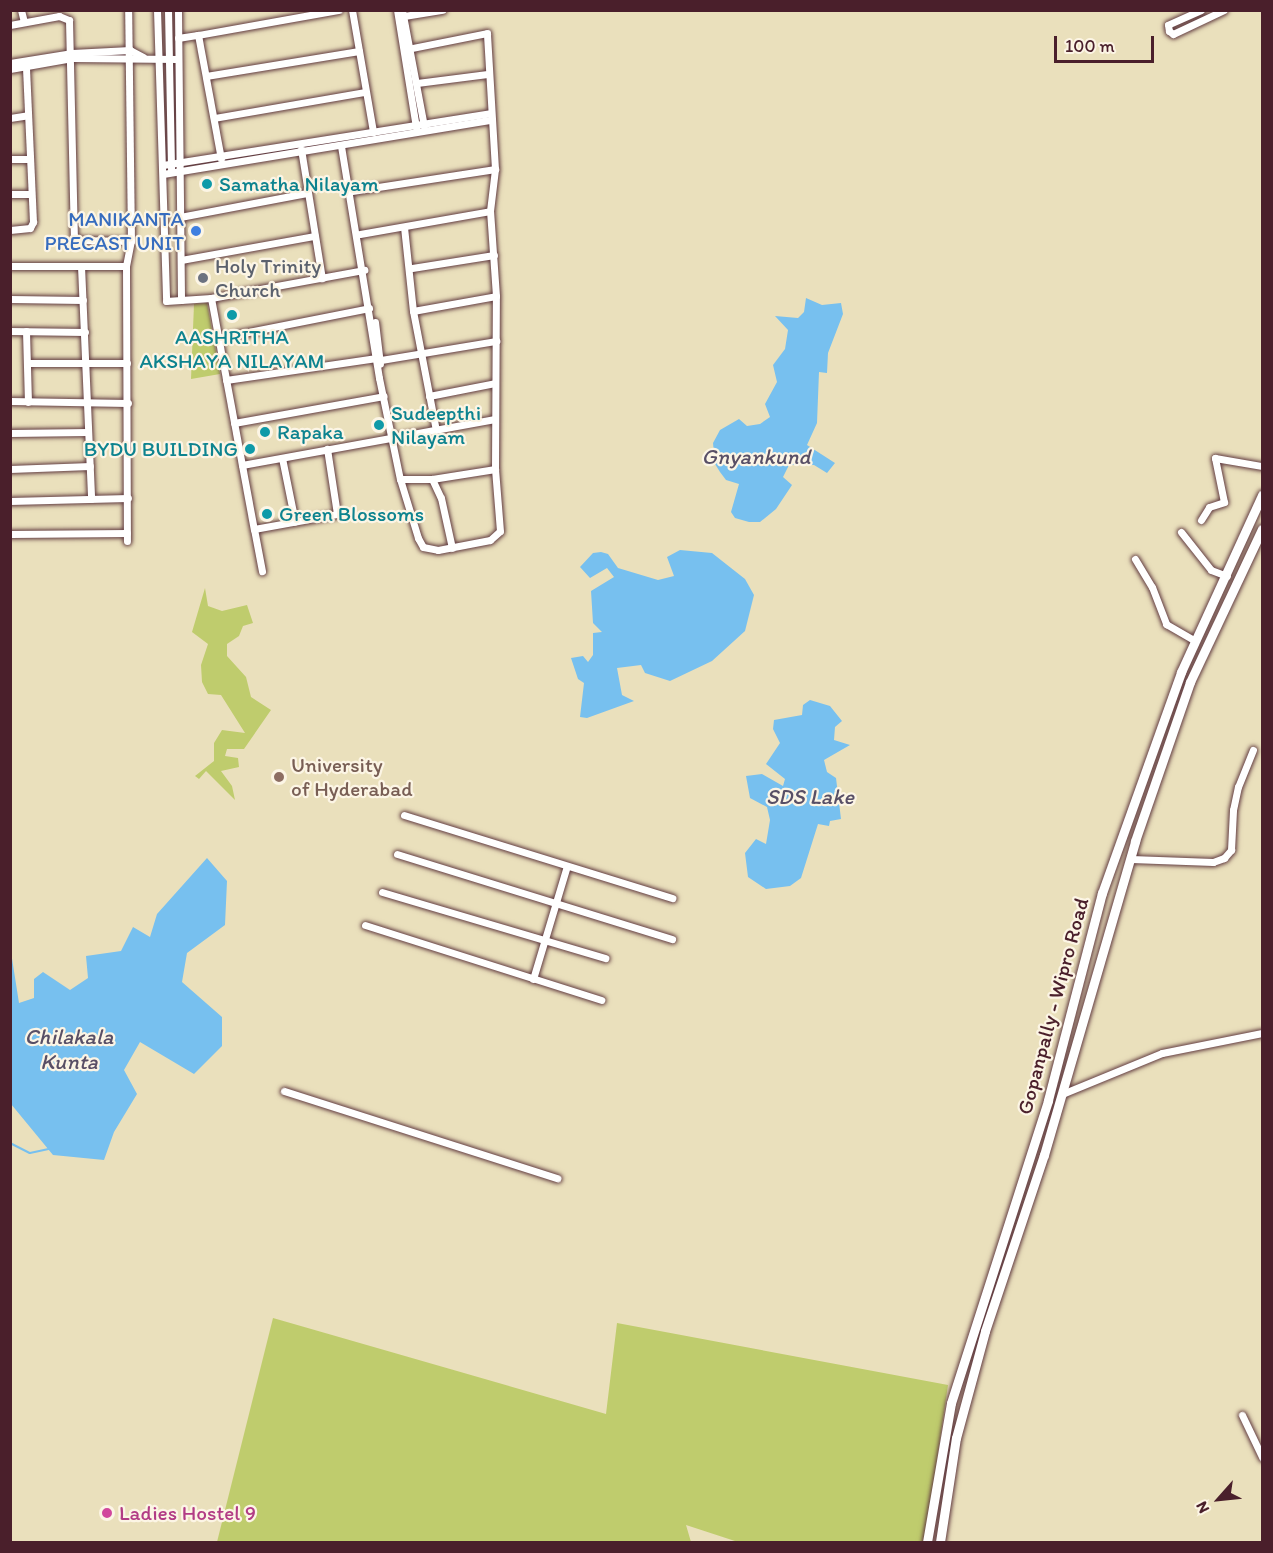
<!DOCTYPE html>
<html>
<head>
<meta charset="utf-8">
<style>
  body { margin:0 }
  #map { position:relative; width:1273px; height:1553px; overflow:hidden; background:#eae0bc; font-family:Itim,sans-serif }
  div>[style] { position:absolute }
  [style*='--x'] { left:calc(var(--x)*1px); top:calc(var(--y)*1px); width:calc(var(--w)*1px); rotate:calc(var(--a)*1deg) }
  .green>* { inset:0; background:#bfcc6d }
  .water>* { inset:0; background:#77c0ef }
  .stream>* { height:2px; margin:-1px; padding:0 1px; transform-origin:1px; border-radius:1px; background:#77c0ef }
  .roads { filter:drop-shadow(0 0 2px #623c41) drop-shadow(0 0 2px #623c41) }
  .minor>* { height:7px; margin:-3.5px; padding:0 3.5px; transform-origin:3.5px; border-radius:3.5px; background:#fff }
  .secondary>* { height:9px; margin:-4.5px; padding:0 4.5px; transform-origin:4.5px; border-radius:4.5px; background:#fff }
  .dots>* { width:16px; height:16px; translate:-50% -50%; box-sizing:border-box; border:3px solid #fcf5e5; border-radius:50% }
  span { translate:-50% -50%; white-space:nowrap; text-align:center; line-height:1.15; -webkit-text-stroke:4.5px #fcf5e5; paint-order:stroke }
  .culture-label { font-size:21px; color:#0d838f }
  .left { translate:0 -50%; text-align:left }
  .right { translate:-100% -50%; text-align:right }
  .shop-label { font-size:21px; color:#366cbe }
  .worship-label { font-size:21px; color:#5b616d }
  .education-label { font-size:21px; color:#785e54 }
  .street-label { font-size:21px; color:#4a1f2b }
  .hotel-label { font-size:21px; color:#b23c85 }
  .water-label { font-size:22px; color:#584f66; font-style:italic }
  .frame { position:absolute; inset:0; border:12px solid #4a1f2b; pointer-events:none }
  .north { position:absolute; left:1189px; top:1469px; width:60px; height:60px; -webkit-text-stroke:4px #fcf5e5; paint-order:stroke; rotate:243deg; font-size:16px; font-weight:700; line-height:24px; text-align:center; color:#4a1f2b }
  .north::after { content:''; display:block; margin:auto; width:21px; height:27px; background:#4a1f2b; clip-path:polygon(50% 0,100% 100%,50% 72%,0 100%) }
  .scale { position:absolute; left:1054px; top:36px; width:100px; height:27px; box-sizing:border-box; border:3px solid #4a1f2b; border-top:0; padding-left:8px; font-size:18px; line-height:21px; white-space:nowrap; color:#4a1f2b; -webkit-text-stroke:4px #fcf5e5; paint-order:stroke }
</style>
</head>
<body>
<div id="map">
  <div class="green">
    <div style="clip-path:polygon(207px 303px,220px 374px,191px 379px,194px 304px)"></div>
    <div style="clip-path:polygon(205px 588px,208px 606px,222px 611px,247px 605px,253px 623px,243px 626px,239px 636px,227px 644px,227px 656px,246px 677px,251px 697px,271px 710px,244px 749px,227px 749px,225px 756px,238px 758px,239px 767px,221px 771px,232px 786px,235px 800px,206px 771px,199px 779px,195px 776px,214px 761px,214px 743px,222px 730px,245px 733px,221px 695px,208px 694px,202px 682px,201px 665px,208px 644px,192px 632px)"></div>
    <div style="clip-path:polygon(273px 1318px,606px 1414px,617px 1323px,948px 1385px,925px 1542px,738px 1542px,686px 1525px,691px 1542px,217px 1542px)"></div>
  </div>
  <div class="water">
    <div style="clip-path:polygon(806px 298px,822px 305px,841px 303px,843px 314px,828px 353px,827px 373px,819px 372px,817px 423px,807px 445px,835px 463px,827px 473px,814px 465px,789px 465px,783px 477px,792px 485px,776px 509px,760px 522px,749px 522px,735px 518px,731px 512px,739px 484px,726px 480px,720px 472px,715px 464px,713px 443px,720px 430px,739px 419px,747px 426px,760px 424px,770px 417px,765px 404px,777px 382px,773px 365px,785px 349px,788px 330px,775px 316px,798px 318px,804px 312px)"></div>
    <div style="clip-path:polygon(680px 550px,712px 553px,745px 579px,754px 595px,745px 631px,712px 661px,670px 681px,645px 673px,641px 665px,617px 668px,622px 695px,634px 701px,587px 718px,580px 717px,584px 683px,578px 679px,571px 658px,583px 656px,588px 662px,593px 655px,593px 633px,602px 632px,593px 623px,591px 591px,614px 577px,607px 568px,590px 578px,580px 567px,593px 553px,601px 552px,608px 554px,618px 568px,658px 580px,674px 576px,667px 557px)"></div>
    <div style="clip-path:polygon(810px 700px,830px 706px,842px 721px,835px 727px,834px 740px,850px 745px,824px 760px,827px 772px,836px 778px,841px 819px,830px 821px,829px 826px,818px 824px,801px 878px,790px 886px,766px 889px,748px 877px,745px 853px,756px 839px,766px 844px,770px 820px,767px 807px,750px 798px,746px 776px,762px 774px,783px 786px,785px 779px,766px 764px,780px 743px,773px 729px,774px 720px,802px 715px,803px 705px)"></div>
    <div style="clip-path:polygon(207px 858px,227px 881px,225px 925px,187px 953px,182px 982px,222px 1017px,222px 1046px,194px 1074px,140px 1042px,124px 1070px,137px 1094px,114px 1132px,104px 1160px,53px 1155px,11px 1104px,11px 952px,19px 1003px,34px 998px,34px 979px,43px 972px,70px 990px,88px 978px,86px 956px,121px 951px,133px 927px,150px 937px,157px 914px)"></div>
  </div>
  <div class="stream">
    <div style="--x:10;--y:1143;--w:22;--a:27"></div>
    <div style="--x:30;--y:1153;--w:19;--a:-12"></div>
  </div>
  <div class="roads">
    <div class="minor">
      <div style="--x:21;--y:10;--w:12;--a:76"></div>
      <div style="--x:157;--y:10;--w:291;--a:88.2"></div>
      <div style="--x:166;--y:301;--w:45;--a:-3.8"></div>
      <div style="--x:211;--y:298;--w:156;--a:-10.4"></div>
      <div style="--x:168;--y:10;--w:160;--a:88.9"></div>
      <div style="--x:178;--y:10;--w:290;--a:89.4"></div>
      <div style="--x:352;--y:10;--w:124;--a:80.2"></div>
      <div style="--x:397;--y:10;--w:119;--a:80.8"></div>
      <div style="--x:402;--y:10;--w:118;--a:79.3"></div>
      <div style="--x:1201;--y:10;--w:36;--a:156"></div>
      <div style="--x:1168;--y:25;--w:6;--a:81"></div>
      <div style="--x:1169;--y:31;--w:5;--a:37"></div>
      <div style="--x:1173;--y:34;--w:56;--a:-25.2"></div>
      <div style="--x:404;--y:16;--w:39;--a:-9"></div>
      <div style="--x:10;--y:25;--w:50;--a:-10.4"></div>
      <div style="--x:59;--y:16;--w:11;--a:22"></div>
      <div style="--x:69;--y:20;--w:216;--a:88.7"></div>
      <div style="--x:74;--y:236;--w:6;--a:45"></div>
      <div style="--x:78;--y:240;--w:53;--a:1.1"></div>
      <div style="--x:178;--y:38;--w:20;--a:-9"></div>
      <div style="--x:10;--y:63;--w:63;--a:-9.2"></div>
      <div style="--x:72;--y:53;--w:58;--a:-3"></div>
      <div style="--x:130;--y:50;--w:15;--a:28"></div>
      <div style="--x:10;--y:69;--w:63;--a:-10.1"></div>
      <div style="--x:72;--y:58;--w:105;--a:0.5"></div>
      <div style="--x:206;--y:76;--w:155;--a:-9.3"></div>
      <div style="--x:417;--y:83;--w:71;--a:-7.3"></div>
      <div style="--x:10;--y:118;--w:18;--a:-9"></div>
      <div style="--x:214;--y:118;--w:153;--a:-9.8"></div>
      <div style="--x:341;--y:146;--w:235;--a:80.7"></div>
      <div style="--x:379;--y:378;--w:103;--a:78.3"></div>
      <div style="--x:400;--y:479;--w:62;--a:73"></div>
      <div style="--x:418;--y:538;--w:10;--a:61"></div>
      <div style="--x:423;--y:547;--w:15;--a:11"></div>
      <div style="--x:438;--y:550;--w:53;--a:-10.9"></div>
      <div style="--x:490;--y:540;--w:13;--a:-42"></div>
      <div style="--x:500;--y:531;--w:62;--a:-94.6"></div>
      <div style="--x:495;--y:469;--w:173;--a:-89.7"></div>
      <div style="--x:496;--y:296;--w:85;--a:-94"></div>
      <div style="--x:490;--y:211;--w:42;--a:-83.2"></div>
      <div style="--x:495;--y:169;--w:136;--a:-93.4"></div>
      <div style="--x:487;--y:33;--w:76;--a:168.7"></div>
      <div style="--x:301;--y:149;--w:131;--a:80.8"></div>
      <div style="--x:10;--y:159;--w:19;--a:0"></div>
      <div style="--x:221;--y:159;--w:126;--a:-100.5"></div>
      <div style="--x:198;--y:35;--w:143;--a:-10.1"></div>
      <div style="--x:163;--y:165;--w:331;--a:-9"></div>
      <div style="--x:163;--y:174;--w:331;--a:-9.4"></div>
      <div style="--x:352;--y:191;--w:145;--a:-8.7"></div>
      <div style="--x:10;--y:194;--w:20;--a:0"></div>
      <div style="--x:180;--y:217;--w:129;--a:-10.7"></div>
      <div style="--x:404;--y:227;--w:84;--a:83.9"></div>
      <div style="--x:413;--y:311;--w:121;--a:79.1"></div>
      <div style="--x:10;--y:230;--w:20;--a:-6"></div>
      <div style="--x:30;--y:228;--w:7;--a:-63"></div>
      <div style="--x:33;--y:222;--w:156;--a:-92.6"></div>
      <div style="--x:360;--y:234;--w:132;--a:-10"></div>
      <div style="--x:181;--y:260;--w:136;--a:-10.2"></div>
      <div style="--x:10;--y:266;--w:116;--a:0"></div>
      <div style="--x:126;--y:266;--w:25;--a:-79"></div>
      <div style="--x:131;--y:241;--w:231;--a:-90.7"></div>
      <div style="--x:81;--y:266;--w:233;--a:87.5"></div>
      <div style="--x:126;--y:266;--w:275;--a:89.8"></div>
      <div style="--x:412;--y:268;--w:83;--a:-9"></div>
      <div style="--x:211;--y:298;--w:235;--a:79.5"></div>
      <div style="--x:254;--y:529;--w:84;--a:-10.2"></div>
      <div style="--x:337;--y:514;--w:66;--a:-98.7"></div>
      <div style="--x:10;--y:299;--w:73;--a:0.8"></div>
      <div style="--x:413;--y:311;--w:84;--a:-10.2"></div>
      <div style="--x:375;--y:322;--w:42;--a:83.2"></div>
      <div style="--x:10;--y:331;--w:75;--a:0.8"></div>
      <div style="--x:26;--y:331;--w:71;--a:88.4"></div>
      <div style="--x:218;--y:338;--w:154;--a:-11.2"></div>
      <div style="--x:381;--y:360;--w:117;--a:-9.4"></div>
      <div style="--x:27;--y:363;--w:100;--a:0"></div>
      <div style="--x:226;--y:380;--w:152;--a:-8.3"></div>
      <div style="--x:429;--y:396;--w:67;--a:-11.1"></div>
      <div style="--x:10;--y:401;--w:118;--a:1"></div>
      <div style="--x:234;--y:423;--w:152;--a:-10.2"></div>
      <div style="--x:10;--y:433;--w:78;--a:-0.7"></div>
      <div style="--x:282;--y:458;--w:65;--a:78.5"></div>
      <div style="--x:242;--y:465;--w:257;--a:-10.3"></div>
      <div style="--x:10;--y:469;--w:80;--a:-2.1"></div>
      <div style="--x:400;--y:479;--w:32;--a:0"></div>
      <div style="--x:432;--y:479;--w:64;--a:-9"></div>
      <div style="--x:432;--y:479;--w:21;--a:65"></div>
      <div style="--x:441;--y:498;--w:51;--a:77.6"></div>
      <div style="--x:10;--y:501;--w:118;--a:-1.5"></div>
      <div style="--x:1201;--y:520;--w:15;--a:-58"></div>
      <div style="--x:1209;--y:507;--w:16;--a:-18"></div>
      <div style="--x:1224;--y:502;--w:45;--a:-101.6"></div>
      <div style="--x:1215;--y:458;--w:48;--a:9.7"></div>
      <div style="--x:254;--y:529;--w:43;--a:79.2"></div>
      <div style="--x:1181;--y:532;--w:48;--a:51.7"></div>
      <div style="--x:1211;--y:570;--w:17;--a:21"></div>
      <div style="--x:10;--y:534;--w:117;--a:-0.5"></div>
      <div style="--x:1135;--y:559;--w:33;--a:59"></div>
      <div style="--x:1152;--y:587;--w:40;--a:69"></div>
      <div style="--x:1166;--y:624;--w:34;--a:30"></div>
      <div style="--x:404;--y:815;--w:281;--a:17.2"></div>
      <div style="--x:397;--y:854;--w:288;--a:17.2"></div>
      <div style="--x:1131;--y:859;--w:82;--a:2.1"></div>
      <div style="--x:1213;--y:862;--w:12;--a:-20"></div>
      <div style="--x:1224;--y:858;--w:11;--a:-49"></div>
      <div style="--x:1231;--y:850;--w:40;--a:-87.1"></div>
      <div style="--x:1233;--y:810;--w:24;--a:-78"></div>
      <div style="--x:1238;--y:787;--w:40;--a:-68"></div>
      <div style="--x:382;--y:892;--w:233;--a:16.5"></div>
      <div style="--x:365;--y:925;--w:248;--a:17.6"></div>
      <div style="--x:533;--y:979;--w:118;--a:-73.3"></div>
      <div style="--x:284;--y:1091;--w:287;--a:17.7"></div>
      <div style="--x:1062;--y:1094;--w:108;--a:-22.3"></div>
      <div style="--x:1162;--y:1053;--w:102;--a:-11.3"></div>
      <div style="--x:1242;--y:1415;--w:47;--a:64.5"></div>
    </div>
    <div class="secondary">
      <div style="--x:927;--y:1542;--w:141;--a:-80.2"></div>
      <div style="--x:951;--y:1403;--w:318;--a:-72.2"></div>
      <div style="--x:1048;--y:1100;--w:214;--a:-75.4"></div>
      <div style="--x:1102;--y:893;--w:235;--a:-70.3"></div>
      <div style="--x:1181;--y:672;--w:195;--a:-65.4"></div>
      <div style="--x:940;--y:1542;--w:105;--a:-81.3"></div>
      <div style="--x:956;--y:1438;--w:111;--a:-74.8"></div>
      <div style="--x:985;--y:1331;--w:186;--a:-71.5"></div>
      <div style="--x:1044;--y:1155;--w:327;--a:-73.8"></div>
      <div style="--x:1135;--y:841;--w:168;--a:-70.9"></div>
      <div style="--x:1190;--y:682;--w:169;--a:-64.8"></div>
    </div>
  </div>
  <div class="dots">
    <div style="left:207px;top:184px;background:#0f9aa8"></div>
    <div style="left:196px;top:231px;background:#3f7fe0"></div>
    <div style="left:203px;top:278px;background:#6b7280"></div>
    <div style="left:232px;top:315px;background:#0f9aa8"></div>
    <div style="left:379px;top:425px;background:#0f9aa8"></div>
    <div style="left:265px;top:432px;background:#0f9aa8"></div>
    <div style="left:250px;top:449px;background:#0f9aa8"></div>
    <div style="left:267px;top:514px;background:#0f9aa8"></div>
    <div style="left:279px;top:777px;background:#8d6e63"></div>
    <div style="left:107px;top:1513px;background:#d1479c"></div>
  </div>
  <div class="culture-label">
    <span class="left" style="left:219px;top:184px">Samatha Nilayam</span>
    <span style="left:232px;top:349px">AASHRITHA<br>AKSHAYA NILAYAM</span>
    <span class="left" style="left:391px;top:425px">Sudeepthi<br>Nilayam</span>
    <span class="left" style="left:277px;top:432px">Rapaka</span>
    <span class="right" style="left:238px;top:449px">BYDU BUILDING</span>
    <span class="left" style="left:279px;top:514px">Green Blossoms</span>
  </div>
  <div class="shop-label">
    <span class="right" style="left:184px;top:231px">MANIKANTA<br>PRECAST UNIT</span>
  </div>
  <div class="worship-label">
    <span class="left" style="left:215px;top:278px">Holy Trinity<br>Church</span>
  </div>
  <div class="education-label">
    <span class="left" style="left:291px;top:777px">University<br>of Hyderabad</span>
  </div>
  <div class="street-label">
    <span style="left:1053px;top:1006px;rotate:-75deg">Gopanpally - Wipro Road</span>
  </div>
  <div class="hotel-label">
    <span class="left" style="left:119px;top:1513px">Ladies Hostel 9</span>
  </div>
  <div class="water-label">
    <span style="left:756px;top:457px">Gnyankund</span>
    <span style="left:810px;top:797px">SDS Lake</span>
    <span style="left:69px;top:1049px">Chilakala<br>Kunta</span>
  </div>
  <div class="frame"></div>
  <div class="north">N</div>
  <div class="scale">100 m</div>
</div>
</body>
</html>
